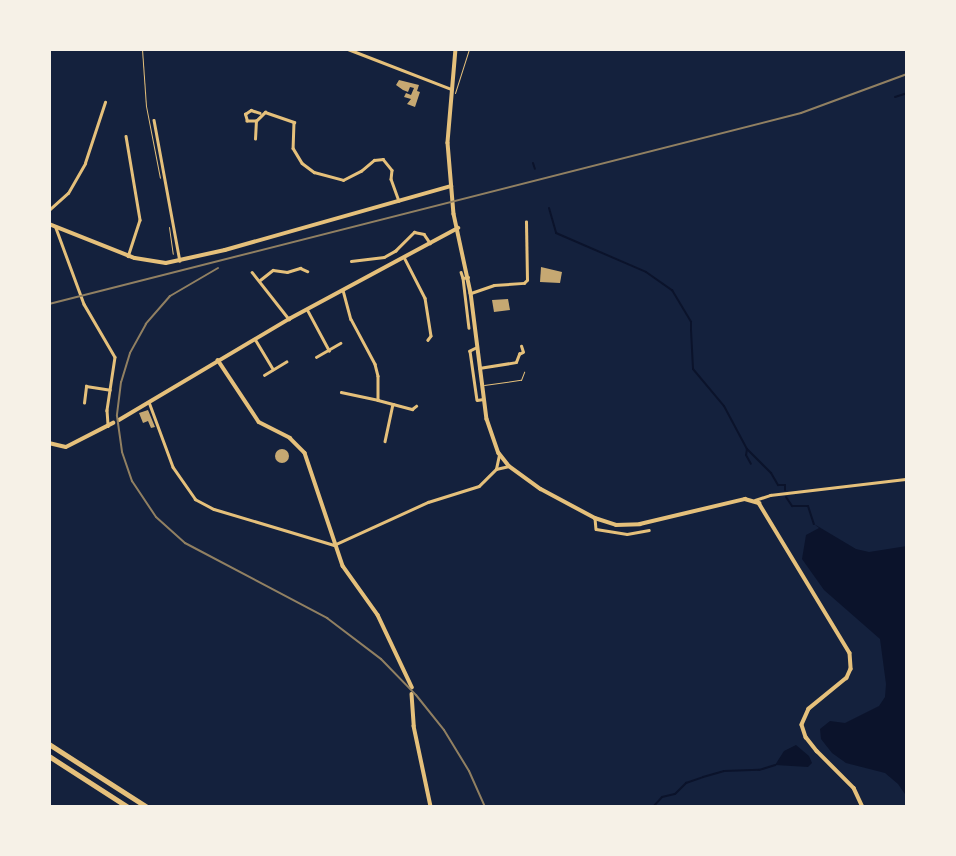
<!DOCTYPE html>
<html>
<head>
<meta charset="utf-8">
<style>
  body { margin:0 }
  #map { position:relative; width:956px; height:856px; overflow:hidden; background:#14213d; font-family:"Noto Sans",sans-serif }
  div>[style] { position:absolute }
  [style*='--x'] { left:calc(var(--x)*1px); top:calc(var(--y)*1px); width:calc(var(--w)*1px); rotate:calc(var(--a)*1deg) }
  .water>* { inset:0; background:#0b132b }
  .stream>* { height:2px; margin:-1px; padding:0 1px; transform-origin:1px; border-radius:1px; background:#0b132b }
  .building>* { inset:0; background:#c6a872 }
  .round { border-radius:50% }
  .path>* { height:1px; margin:-0.5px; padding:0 0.5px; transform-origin:0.5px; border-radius:0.5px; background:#e5c07b }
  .service>* { height:1px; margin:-0.5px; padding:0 0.5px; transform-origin:0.5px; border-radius:0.5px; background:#e5c07b }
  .minor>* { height:2.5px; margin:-1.25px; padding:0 1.25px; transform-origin:1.25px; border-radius:1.25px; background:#e5c07b }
  .tertiary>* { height:3.5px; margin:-1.75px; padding:0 1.75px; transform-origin:1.75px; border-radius:1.75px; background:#e5c07b }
  .secondary>* { height:3.5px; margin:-1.75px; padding:0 1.75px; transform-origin:1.75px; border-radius:1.75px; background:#e5c07b }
  .motorway>* { height:4.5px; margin:-2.25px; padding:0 2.25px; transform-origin:2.25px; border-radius:2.25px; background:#e5c07b }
  .rail>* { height:2px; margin:-1px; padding:0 1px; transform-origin:1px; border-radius:1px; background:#918062 }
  span { translate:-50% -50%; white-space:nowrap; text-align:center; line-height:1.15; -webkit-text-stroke:5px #f6f1e7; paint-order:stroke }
  .frame { position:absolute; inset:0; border:51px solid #f6f1e7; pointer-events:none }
</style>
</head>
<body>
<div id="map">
  <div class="water">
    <div style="clip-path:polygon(814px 524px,856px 549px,869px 552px,907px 546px,907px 797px,898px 784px,885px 773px,846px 763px,832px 753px,821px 739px,820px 729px,830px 721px,845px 723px,879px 706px,885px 697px,886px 684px,880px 639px,824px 590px,802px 559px,806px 535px,819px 528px)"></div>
    <div style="clip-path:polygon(796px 745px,809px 756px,812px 763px,808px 767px,775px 765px,784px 751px)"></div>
  </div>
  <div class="stream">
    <div style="--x:895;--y:97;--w:13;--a:-18"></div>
    <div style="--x:533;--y:163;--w:6;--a:72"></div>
    <div style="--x:549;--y:208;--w:26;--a:74"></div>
    <div style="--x:556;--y:233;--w:98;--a:23.4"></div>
    <div style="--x:646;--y:272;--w:32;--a:35"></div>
    <div style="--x:672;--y:290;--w:37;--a:59"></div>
    <div style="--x:691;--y:322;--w:7;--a:90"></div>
    <div style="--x:691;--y:330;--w:39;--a:87"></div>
    <div style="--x:693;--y:369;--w:48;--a:50"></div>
    <div style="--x:724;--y:406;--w:49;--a:61.9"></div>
    <div style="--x:747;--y:449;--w:34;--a:45"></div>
    <div style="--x:771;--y:473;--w:14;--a:60"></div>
    <div style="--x:778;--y:485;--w:7;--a:0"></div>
    <div style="--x:785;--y:485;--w:5;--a:90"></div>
    <div style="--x:747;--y:449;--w:6;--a:99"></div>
    <div style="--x:746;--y:455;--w:10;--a:61"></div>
    <div style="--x:786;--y:497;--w:11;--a:56"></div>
    <div style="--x:792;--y:506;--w:16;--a:0"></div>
    <div style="--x:808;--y:506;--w:19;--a:72"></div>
    <div style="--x:653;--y:807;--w:13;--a:-48"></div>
    <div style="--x:662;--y:797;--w:13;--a:-13"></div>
    <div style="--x:675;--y:794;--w:16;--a:-45"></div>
    <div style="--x:686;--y:783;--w:18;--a:-19"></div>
    <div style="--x:703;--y:777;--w:22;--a:-16"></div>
    <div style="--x:724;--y:771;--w:35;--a:-2"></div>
    <div style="--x:759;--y:770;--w:17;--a:-17"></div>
  </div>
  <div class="building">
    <div style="clip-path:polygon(399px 80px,419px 85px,417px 91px,420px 92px,415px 107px,407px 104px,411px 99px,404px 97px,406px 93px,411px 95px,414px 88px,410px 87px,408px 92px,403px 90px,396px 85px)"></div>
    <div style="clip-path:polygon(541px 267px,562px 272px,560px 283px,540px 282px)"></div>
    <div style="clip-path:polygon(508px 299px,510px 310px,494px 312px,492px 300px)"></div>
    <div style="clip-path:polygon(148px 410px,155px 427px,151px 428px,148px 421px,143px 423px,139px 413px)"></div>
    <div class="round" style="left:275px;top:449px;width:14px;height:14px"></div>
  </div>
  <div class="path">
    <div style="--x:142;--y:49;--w:57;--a:86"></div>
    <div style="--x:146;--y:106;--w:73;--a:79"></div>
    <div style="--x:169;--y:227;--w:27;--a:82"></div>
  </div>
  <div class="service">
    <div style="--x:455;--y:93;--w:46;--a:-72.3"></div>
    <div style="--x:484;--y:385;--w:37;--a:-8"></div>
    <div style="--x:521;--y:380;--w:9;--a:-69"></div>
  </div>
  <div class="minor">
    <div style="--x:348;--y:49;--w:110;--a:21.2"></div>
    <div style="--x:154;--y:120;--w:143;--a:79.6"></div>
    <div style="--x:256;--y:121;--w:9;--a:180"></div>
    <div style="--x:247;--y:121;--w:7;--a:-106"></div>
    <div style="--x:245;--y:114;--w:7;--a:-34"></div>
    <div style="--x:251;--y:110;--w:9;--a:18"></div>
    <div style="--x:126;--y:136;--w:85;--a:80.5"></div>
    <div style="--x:140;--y:220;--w:38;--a:108"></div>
    <div style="--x:255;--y:139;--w:18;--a:-87"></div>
    <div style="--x:256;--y:121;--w:13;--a:-45"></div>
    <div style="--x:265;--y:112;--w:31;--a:19"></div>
    <div style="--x:294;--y:122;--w:26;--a:92"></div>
    <div style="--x:293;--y:148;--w:17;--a:59"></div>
    <div style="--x:302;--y:163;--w:15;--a:37"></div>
    <div style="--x:314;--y:172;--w:30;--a:15"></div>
    <div style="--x:343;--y:180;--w:20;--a:-27"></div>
    <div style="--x:361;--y:171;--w:17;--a:-40"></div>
    <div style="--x:374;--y:160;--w:9;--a:-6"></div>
    <div style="--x:383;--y:159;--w:14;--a:51"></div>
    <div style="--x:392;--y:170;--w:9;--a:96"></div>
    <div style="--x:391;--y:179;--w:23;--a:70"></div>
    <div style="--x:49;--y:210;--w:25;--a:-42"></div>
    <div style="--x:68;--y:193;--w:34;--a:-60"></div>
    <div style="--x:85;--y:163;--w:64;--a:-71.8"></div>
    <div style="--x:56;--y:228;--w:81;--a:69.8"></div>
    <div style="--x:84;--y:304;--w:61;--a:59.7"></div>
    <div style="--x:115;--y:357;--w:54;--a:98.6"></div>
    <div style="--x:107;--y:410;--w:16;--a:86"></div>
    <div style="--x:404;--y:257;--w:46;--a:62.9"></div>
    <div style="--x:425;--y:298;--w:38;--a:81"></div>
    <div style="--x:431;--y:336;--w:5;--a:127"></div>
    <div style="--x:351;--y:261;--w:33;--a:-7"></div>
    <div style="--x:384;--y:257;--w:13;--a:-29"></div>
    <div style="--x:395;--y:251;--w:27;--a:-45"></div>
    <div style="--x:414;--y:232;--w:10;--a:11"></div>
    <div style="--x:424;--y:234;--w:11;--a:56"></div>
    <div style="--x:252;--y:272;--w:60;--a:51.8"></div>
    <div style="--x:461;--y:272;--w:6;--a:72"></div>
    <div style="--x:463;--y:278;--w:5;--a:-11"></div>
    <div style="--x:463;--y:278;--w:50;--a:83.2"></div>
    <div style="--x:260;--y:280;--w:16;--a:-38"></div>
    <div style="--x:273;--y:270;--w:14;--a:8"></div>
    <div style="--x:287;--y:272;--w:14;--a:-17"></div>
    <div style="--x:300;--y:268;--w:8;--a:23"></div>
    <div style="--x:343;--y:290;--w:30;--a:75"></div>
    <div style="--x:351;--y:319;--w:51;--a:61.9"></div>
    <div style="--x:375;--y:364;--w:12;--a:76"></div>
    <div style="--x:378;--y:376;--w:24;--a:90"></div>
    <div style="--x:378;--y:400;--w:16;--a:15"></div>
    <div style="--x:393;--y:404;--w:38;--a:102"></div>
    <div style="--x:471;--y:293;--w:24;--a:-19"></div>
    <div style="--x:494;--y:285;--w:30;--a:-4"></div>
    <div style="--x:524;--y:283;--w:4;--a:-45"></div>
    <div style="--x:527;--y:280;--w:58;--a:-91"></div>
    <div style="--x:307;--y:309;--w:47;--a:61.8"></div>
    <div style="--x:255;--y:339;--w:35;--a:59"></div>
    <div style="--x:476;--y:348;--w:7;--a:153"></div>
    <div style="--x:470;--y:351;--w:49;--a:81.9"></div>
    <div style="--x:477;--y:400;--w:6;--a:-9"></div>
    <div style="--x:316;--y:357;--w:28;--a:-30"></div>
    <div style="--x:479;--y:368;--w:37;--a:-9"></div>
    <div style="--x:516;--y:362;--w:9;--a:-69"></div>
    <div style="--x:519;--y:354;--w:4;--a:-27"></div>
    <div style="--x:523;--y:352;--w:6;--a:-108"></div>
    <div style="--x:264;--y:375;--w:26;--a:-31"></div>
    <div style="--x:341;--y:392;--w:38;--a:12"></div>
    <div style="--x:149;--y:402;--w:69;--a:69.7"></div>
    <div style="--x:173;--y:467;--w:39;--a:55"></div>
    <div style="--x:195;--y:499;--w:21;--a:28"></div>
    <div style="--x:214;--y:509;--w:125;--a:16.7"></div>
    <div style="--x:334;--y:545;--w:103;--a:-24.6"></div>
    <div style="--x:428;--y:502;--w:53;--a:-17.4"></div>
    <div style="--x:479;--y:486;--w:24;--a:-45"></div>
    <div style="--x:496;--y:469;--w:14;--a:-78"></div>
    <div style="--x:84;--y:403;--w:17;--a:-83"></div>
    <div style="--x:86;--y:386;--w:24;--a:9"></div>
    <div style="--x:393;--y:404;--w:20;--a:15"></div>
    <div style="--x:412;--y:409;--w:5;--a:-37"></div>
    <div style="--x:496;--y:469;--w:13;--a:-13"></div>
    <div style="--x:755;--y:500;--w:16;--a:-18"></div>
    <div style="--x:770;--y:495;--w:138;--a:-6.7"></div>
    <div style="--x:595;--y:518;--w:11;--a:85"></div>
    <div style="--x:596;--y:529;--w:31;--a:9"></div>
    <div style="--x:627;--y:534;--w:22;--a:-10"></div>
  </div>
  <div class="tertiary">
    <div style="--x:49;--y:224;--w:92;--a:21.6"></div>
    <div style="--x:135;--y:258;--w:31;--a:9"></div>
    <div style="--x:166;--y:263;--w:60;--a:-12.4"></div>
    <div style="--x:225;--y:250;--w:235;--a:-15.8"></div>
    <div style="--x:218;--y:360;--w:74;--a:56.5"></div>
    <div style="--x:259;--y:422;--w:35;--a:27"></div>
    <div style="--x:290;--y:438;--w:21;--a:45"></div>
    <div style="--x:305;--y:453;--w:119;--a:71.4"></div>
    <div style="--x:343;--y:566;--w:60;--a:54.5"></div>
    <div style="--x:378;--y:615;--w:80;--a:64.7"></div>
    <div style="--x:119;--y:420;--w:198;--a:-30.7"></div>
    <div style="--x:289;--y:319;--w:192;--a:-28.3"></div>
    <div style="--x:49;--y:443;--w:17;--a:13"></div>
    <div style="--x:66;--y:447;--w:53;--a:-27.1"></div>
    <div style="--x:412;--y:694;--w:32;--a:86"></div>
    <div style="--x:414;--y:726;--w:83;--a:78.1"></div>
  </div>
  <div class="secondary">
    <div style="--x:456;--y:49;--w:94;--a:94.9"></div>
    <div style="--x:448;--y:143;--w:71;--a:85.2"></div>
    <div style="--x:454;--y:214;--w:81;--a:77.9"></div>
    <div style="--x:471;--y:293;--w:127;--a:82.8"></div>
    <div style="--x:487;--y:419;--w:36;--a:71"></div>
    <div style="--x:499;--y:453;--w:16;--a:52"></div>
    <div style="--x:509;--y:466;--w:39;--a:36"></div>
    <div style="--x:541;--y:489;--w:61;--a:28.2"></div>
    <div style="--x:595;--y:518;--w:22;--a:18"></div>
    <div style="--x:616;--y:525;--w:24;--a:-2"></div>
    <div style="--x:640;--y:524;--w:108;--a:-13.4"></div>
    <div style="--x:745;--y:499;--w:15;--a:16"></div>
    <div style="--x:759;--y:503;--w:175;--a:58.8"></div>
    <div style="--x:850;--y:653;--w:16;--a:86"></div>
    <div style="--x:851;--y:669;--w:10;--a:114"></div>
    <div style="--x:847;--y:678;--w:49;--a:140.8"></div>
    <div style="--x:809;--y:709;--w:17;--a:114"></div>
    <div style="--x:802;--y:725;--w:13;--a:72"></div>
    <div style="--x:806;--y:737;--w:18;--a:52"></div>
    <div style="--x:817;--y:751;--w:52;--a:45"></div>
    <div style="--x:854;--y:788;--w:21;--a:65"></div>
  </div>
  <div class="motorway">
    <div style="--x:49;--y:744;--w:117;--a:32.7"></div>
    <div style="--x:49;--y:756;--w:94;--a:32.8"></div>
  </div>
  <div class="rail">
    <div style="--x:218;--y:268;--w:56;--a:149.7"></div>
    <div style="--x:170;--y:296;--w:37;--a:131"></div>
    <div style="--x:146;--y:324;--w:33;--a:119"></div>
    <div style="--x:130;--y:353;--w:30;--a:107"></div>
    <div style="--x:121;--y:382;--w:34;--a:97"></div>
    <div style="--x:117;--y:416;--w:36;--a:82"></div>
    <div style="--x:122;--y:452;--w:31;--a:71"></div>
    <div style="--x:132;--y:481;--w:43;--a:56.3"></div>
    <div style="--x:156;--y:517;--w:39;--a:42"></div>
    <div style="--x:185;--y:543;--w:161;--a:27.8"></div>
    <div style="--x:327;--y:618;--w:68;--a:37.2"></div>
    <div style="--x:381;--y:659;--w:50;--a:45.8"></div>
    <div style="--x:416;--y:695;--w:45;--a:51.3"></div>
    <div style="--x:444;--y:730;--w:48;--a:58.6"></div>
    <div style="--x:469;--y:771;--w:39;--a:66"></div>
    <div style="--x:49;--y:304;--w:776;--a:-14.25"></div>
    <div style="--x:801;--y:113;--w:113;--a:-20.2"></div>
  </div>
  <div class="frame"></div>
</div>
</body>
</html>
